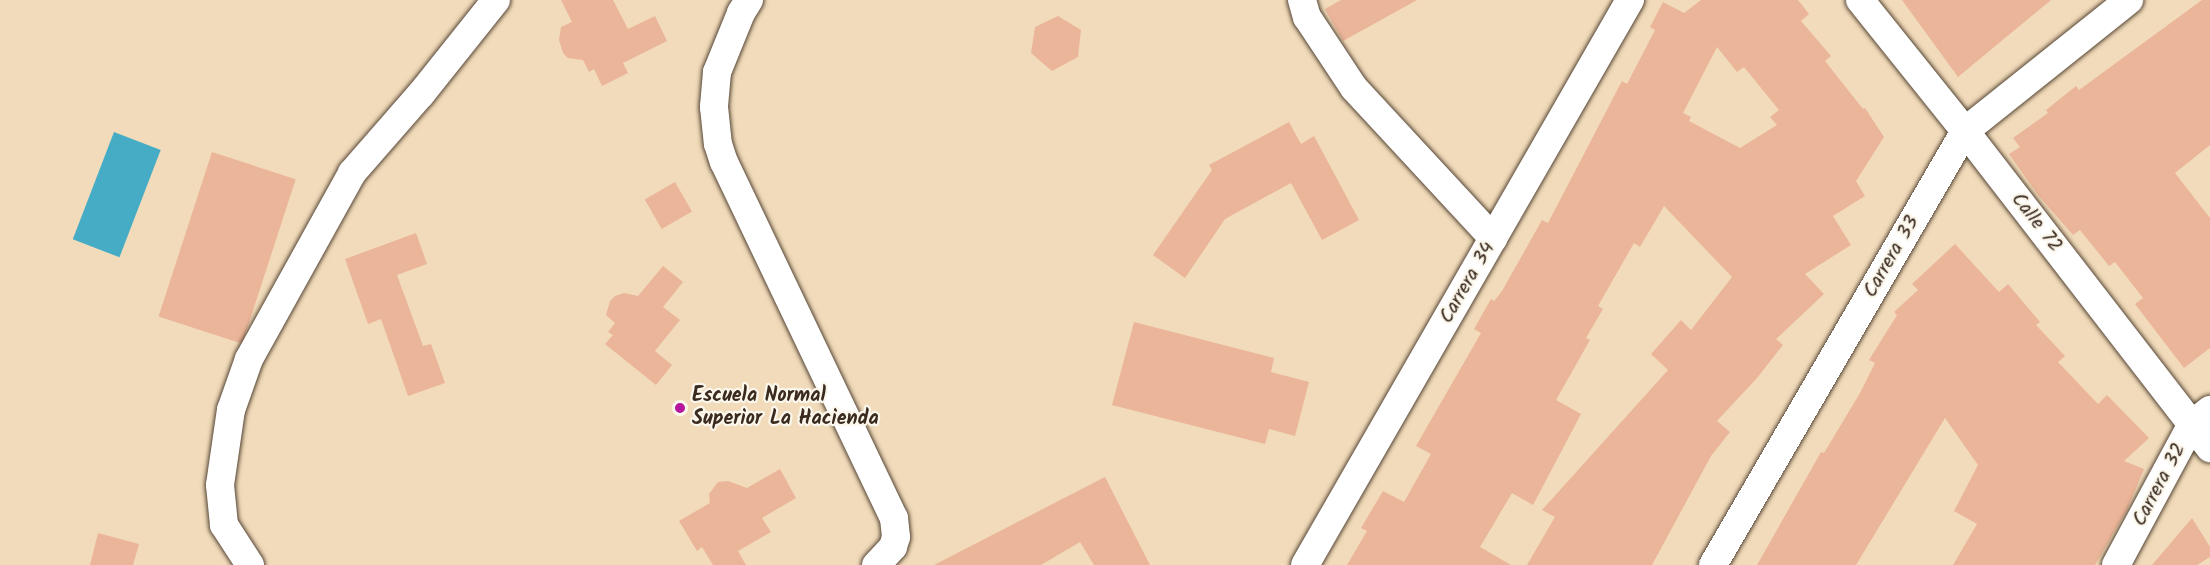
<!DOCTYPE html>
<html>
<head>
<meta charset="utf-8">
<style>
  body { margin:0 }
  #map { position:relative; width:2210px; height:565px; overflow:hidden; background:#f1dbba; font-family:Kalam,sans-serif }
  div>[style] { position:absolute }
  [style*='--x'] { left:calc(var(--x)*1px); top:calc(var(--y)*1px); width:calc(var(--w)*1px); rotate:calc(var(--a)*1deg) }
  .water>* { inset:0; background:#46acc5; transform-origin:0 0 }
  .building>* { inset:0; background:#ebb599; transform-origin:0 0 }
  .roads { filter:drop-shadow(0 0 2px #564535) drop-shadow(0 0 2px #564535) }
  .minor>* { height:28px; margin:-14px; padding:0 14px; transform-origin:14px; border-radius:14px; background:#fff }
  .dots>* { width:16px; height:16px; translate:-50% -50%; box-sizing:border-box; border:3px solid #fbf7ec; border-radius:50% }
  span { translate:-50% -50%; white-space:nowrap; text-align:center; line-height:1.15; -webkit-text-stroke:4.5px #fbf7ec; paint-order:stroke }
  .street-label { font-size:20px; color:#3b2a1e }
  .poi-label { font-size:20px; color:#3b2a1e; font-weight:700 }
  .left { translate:0 -50%; text-align:left }
</style>
</head>
<body>
<div id="map">
  <div class="water">
    <div style="left:114px;top:132px;width:50px;height:115px;rotate:21deg"></div>
  </div>
  <div class="building">
    <div style="clip-path:polygon(561px 0,613px 0,628px 29px,655px 16px,667px 41px,623px 63px,628px 73px,602px 86px,594px 69px,589px 72px,583px 60px,568px 58px,563px 53px,559px 40px,561px 27px,572px 22px)"></div>
    <div style="clip-path:polygon(1341px 0,1417px 0,1343px 41px,1325px 9px)"></div>
    <div style="clip-path:polygon(evenodd,1701px 0,1798px 0,1809px 14px,1801px 21px,1831px 56px,1825px 61px,1863px 109px,1865px 108px,1884px 137px,1856px 181px,1865px 196px,1833px 216px,1851px 245px,1805px 274px,1824px 294px,1776px 339px,1783px 345px,1757px 378px,1717px 421px,1730px 432px,1711px 456px,1652px 565px,1527px 565px,1555px 517px,1542px 510px,1668px 370px,1651px 354px,1681px 320px,1691px 330px,1732px 277px,1664px 206px,1640px 247px,1634px 243px,1598px 306px,1603px 309px,1586px 338px,1590px 340px,1556px 400px,1581px 414px,1533px 505px,1512px 493px,1480px 547px,1511px 565px,1347px 565px,1367px 531px,1361px 528px,1383px 491px,1404px 502px,1431px 454px,1416px 446px,1481px 333px,1474px 329px,1491px 299px,1494px 301px,1502px 291px,1542px 220px,1548px 223px,1622px 81px,1627px 84px,1655px 30px,1650px 27px,1663px 2px,1684px 13px,1701px 0,1717px 47px,1737px 72px,1744px 67px,1779px 110px,1770px 117px,1777px 125px,1740px 148px,1689px 121px,1691px 117px,1683px 113px,1717px 47px)"></div>
    <div style="clip-path:polygon(1902px 0,2051px 0,1958px 77px)"></div>
    <div style="clip-path:polygon(2202px 0,2210px 0,2210px 145px,2175px 173px,2210px 218px,2210px 348px,2184px 368px,2135px 304px,2143px 298px,2115px 262px,2109px 266px,2080px 230px,2073px 235px,2038px 195px,2009px 154px,2020px 147px,2013px 138px,2048px 113px,2046px 110px,2076px 86px,2079px 90px)"></div>
    <div style="clip-path:polygon(1058px 16px,1081px 30px,1078px 57px,1052px 71px,1031px 53px,1035px 27px)"></div>
    <div style="clip-path:polygon(1289px 122px,1301px 144px,1314px 136px,1359px 220px,1322px 240px,1291px 183px,1225px 219px,1185px 278px,1153px 255px,1212px 170px,1209px 165px)"></div>
    <div style="left:212px;top:152px;width:88px;height:173px;rotate:18deg"></div>
    <div style="left:675px;top:182px;width:34px;height:35px;rotate:60deg"></div>
    <div style="clip-path:polygon(416px 233px,427px 264px,397px 275px,423px 346px,431px 344px,445px 383px,408px 396px,381px 319px,368px 324px,345px 259px)"></div>
    <div style="clip-path:polygon(1955px 244px,1999px 292px,2008px 284px,2040px 322px,2036px 325px,2065px 356px,2058px 362px,2098px 404px,2107px 395px,2149px 438px,2124px 461px,2144px 469px,2127px 510px,2095px 565px,1953px 565px,1977px 524px,1954px 511px,1978px 465px,1945px 418px,1856px 565px,1757px 565px,1821px 452px,1824px 453px,1860px 393px,1875px 363px,1869px 360px,1897px 315px,1894px 312px,1918px 290px,1912px 284px)"></div>
    <div style="clip-path:polygon(663px 266px,683px 282px,663px 307px,680px 320px,655px 351px,672px 365px,656px 385px,605px 344px,613px 335px,608px 332px,615px 323px,606px 315px,610px 301px,615px 296px,624px 293px,638px 296px)"></div>
    <div style="clip-path:polygon(1134px 322px,1274px 358px,1271px 372px,1309px 382px,1295px 436px,1269px 429px,1265px 444px,1112px 405px)"></div>
    <div style="clip-path:polygon(780px 469px,796px 498px,762px 518px,771px 532px,738px 551px,746px 565px,713px 565px,702px 547px,697px 551px,679px 521px,710px 503px,709px 494px,718px 482px,728px 481px,747px 488px)"></div>
    <div style="clip-path:polygon(1105px 477px,1150px 565px,1094px 565px,1080px 542px,1041px 565px,934px 565px)"></div>
    <div style="clip-path:polygon(2192px 518px,2210px 547px,2210px 557px,2197px 565px,2152px 565px)"></div>
    <div style="clip-path:polygon(98px 533px,139px 544px,133px 565px,90px 565px)"></div>
  </div>
  <div class="roads">
    <div class="minor">
      <div style="--x:749;--y:0;--w:15;--a:122"></div>
      <div style="--x:741;--y:13;--w:64;--a:112.1"></div>
      <div style="--x:717;--y:72;--w:35;--a:95"></div>
      <div style="--x:714;--y:107;--w:37;--a:84"></div>
      <div style="--x:718;--y:144;--w:19;--a:72"></div>
      <div style="--x:724;--y:162;--w:395;--a:64.5"></div>
      <div style="--x:894;--y:518;--w:19;--a:84"></div>
      <div style="--x:896;--y:537;--w:10;--a:107"></div>
      <div style="--x:893;--y:547;--w:25;--a:133"></div>
      <div style="--x:1302;--y:0;--w:18;--a:74"></div>
      <div style="--x:1307;--y:17;--w:85;--a:56.5"></div>
      <div style="--x:1354;--y:88;--w:205;--a:47.2"></div>
      <div style="--x:1860;--y:0;--w:168;--a:51.3"></div>
      <div style="--x:1965;--y:131;--w:401;--a:52.3"></div>
      <div style="--x:250;--y:565;--w:48;--a:-123"></div>
      <div style="--x:224;--y:525;--w:40;--a:-95.7"></div>
      <div style="--x:220;--y:485;--w:76;--a:-81.7"></div>
      <div style="--x:231;--y:410;--w:54;--a:-70.6"></div>
      <div style="--x:249;--y:359;--w:213;--a:-61"></div>
      <div style="--x:352;--y:173;--w:105;--a:-48.9"></div>
      <div style="--x:421;--y:94;--w:120;--a:-51.4"></div>
      <div style="--x:1305;--y:565;--w:652;--a:-60.09"></div>
      <div style="--x:1713;--y:565;--w:502;--a:-59.86"></div>
      <div style="--x:1965;--y:131;--w:210;--a:-38.6"></div>
      <div style="--x:2116;--y:565;--w:160;--a:-61.7"></div>
      <div style="--x:2192;--y:424;--w:23;--a:-38"></div>
    </div>
  </div>
  <div class="dots">
    <div style="left:680px;top:408px;background:#b5179e"></div>
  </div>
  <div class="street-label">
    <span style="left:2036px;top:223px;rotate:52deg">Calle 72</span>
    <span style="left:1892px;top:257px;rotate:-60deg">Carrera 33</span>
    <span style="left:1468px;top:283px;rotate:-60deg">Carrera 34</span>
    <span style="left:2160px;top:485px;rotate:-62deg">Carrera 32</span>
  </div>
  <div class="poi-label">
    <span class="left" style="left:692px;top:408px">Escuela Normal<br>Superior La Hacienda</span>
  </div>
</div>
</body>
</html>
